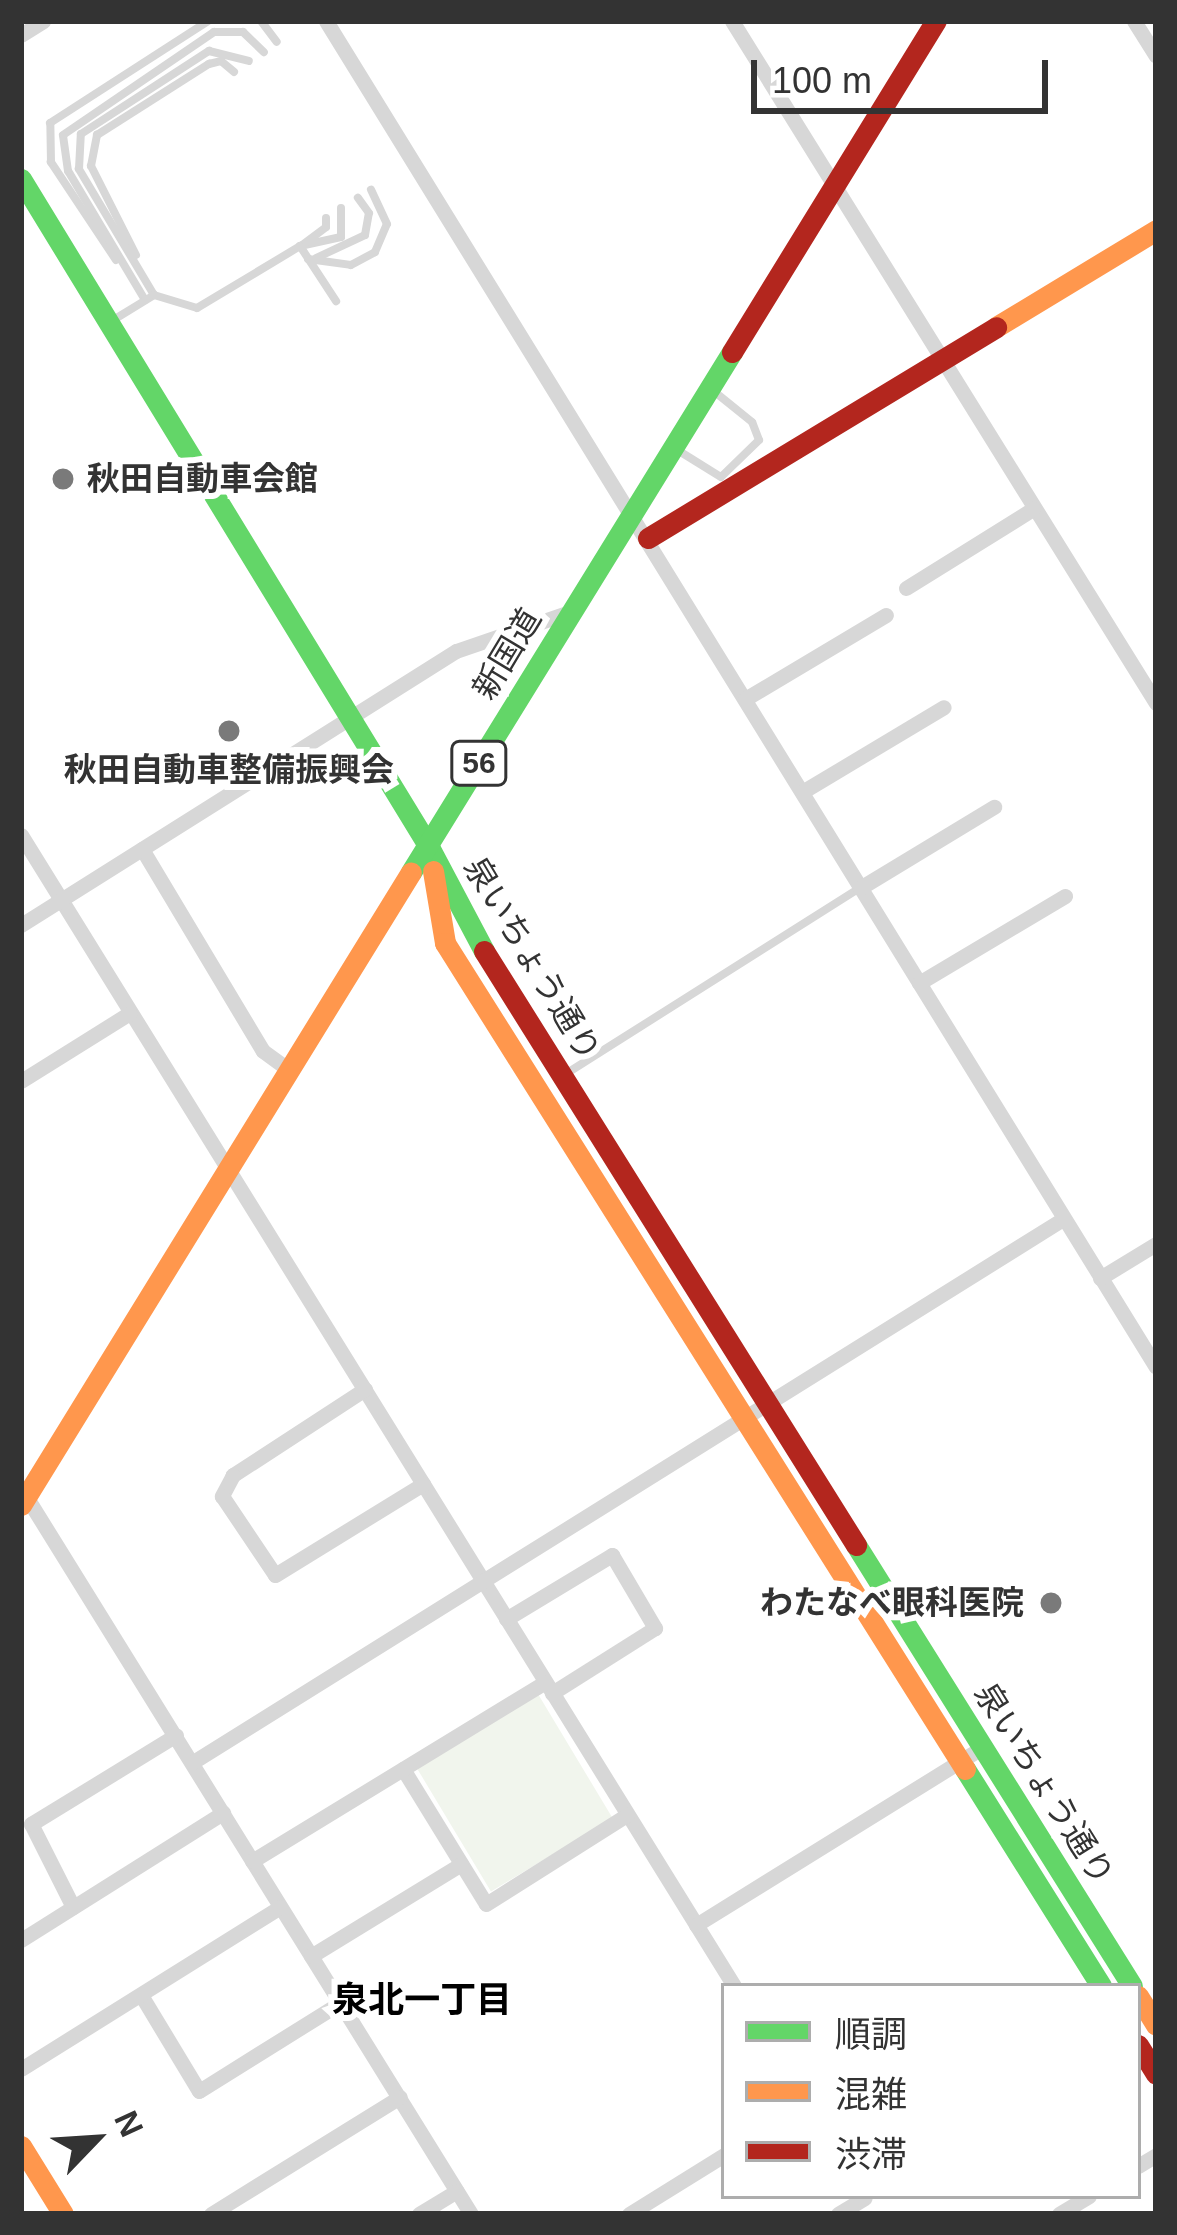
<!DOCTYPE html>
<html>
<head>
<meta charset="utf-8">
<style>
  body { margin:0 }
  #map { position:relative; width:1177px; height:2235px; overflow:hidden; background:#fff; font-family:Arial,"Noto Sans JP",sans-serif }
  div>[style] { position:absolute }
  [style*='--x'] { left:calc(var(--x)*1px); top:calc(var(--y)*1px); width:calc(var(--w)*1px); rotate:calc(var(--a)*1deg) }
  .green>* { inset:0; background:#f1f5ed; transform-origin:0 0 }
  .lane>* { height:8px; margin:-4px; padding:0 4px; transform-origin:4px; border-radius:4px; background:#d7d7d7 }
  .street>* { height:15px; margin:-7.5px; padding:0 7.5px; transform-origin:7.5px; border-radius:7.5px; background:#d7d7d7 }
  .fast>* { height:21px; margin:-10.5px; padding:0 10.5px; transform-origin:10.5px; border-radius:10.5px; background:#63d668 }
  .slow>* { height:21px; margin:-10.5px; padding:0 10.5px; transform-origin:10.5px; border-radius:10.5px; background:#ff974d }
  .jam>* { height:21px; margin:-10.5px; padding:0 10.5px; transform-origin:10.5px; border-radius:10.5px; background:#b3261e }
  .dots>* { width:33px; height:33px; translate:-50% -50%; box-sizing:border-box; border:6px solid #fff; border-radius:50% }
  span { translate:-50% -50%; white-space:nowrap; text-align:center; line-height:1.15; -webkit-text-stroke:12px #fff; paint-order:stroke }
  .shield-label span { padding:3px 9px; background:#fff; border:3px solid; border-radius:9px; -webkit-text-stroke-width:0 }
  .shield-label { font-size:30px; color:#333; font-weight:700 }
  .poi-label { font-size:33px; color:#333; font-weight:700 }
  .left { translate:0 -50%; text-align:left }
  .right { translate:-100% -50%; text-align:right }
  .street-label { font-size:33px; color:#333 }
  .neighbourhood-label { font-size:36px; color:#000; font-weight:700 }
  .frame { position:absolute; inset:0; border:24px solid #333; pointer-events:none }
  .legend { position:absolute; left:721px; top:1983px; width:420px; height:216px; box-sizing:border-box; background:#fff; border:3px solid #adadad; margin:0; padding:15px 21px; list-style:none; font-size:36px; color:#333 }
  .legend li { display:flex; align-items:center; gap:24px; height:60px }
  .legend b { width:60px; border:3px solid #adadad }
  .north { position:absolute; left:36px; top:2079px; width:120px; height:120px; -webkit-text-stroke:9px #fff; paint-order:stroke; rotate:65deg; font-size:33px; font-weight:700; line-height:48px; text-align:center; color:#333 }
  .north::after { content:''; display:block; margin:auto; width:42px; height:54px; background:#333; clip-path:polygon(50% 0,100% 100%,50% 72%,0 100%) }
  .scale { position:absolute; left:751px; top:60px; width:297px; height:54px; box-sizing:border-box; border:6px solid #333; border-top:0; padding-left:15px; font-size:36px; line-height:42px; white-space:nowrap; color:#333; -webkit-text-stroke:9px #fff; paint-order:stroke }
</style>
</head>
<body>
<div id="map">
  <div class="green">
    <div style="left:538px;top:1694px;width:145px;height:142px;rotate:59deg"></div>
  </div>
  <div class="lane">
    <div style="--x:261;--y:21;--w:26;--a:53"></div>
    <div style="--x:300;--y:246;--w:42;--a:-12.4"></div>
    <div style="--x:341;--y:237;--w:29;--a:-90"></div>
    <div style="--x:301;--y:246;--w:31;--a:-37"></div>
    <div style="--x:326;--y:227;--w:9;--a:-90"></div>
    <div style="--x:136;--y:255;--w:100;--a:-116.8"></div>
    <div style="--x:91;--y:166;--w:32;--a:-79"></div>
    <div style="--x:97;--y:135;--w:133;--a:-32.4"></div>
    <div style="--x:209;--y:64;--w:12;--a:-14"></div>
    <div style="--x:221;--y:61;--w:17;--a:40"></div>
    <div style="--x:316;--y:258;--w:54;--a:-25.1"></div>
    <div style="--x:365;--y:235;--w:22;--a:-80"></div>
    <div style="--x:369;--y:213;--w:19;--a:-126"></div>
    <div style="--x:308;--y:259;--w:43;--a:7.9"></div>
    <div style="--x:351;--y:265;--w:27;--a:-28"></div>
    <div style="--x:375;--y:252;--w:30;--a:-67"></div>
    <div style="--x:387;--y:224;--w:38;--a:-115"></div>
    <div style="--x:116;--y:260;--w:118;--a:-123.6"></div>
    <div style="--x:51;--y:162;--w:39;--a:-91"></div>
    <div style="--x:50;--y:123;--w:188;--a:-32.8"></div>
    <div style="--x:154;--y:295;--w:147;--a:-120.8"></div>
    <div style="--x:79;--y:169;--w:35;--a:-87"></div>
    <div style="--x:81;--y:134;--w:153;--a:-33"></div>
    <div style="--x:209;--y:51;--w:41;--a:14"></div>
    <div style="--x:145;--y:300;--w:150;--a:-120.8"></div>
    <div style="--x:68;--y:171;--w:36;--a:-98"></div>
    <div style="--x:63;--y:135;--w:183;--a:-34.3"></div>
    <div style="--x:214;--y:32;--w:29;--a:0"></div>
    <div style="--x:243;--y:32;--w:29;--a:44"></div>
    <div style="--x:110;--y:322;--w:52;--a:-31.5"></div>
    <div style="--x:154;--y:295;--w:45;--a:16.8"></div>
    <div style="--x:197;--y:308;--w:120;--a:-31"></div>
    <div style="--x:300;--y:246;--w:66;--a:56.8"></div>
    <div style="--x:679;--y:451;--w:49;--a:31.8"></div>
    <div style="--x:721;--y:477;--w:53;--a:-44.2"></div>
    <div style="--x:759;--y:440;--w:19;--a:-111"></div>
    <div style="--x:752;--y:422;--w:48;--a:-141"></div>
    <div style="--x:564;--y:1075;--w:350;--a:-32.3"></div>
  </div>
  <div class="street">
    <div style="--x:326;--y:21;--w:1581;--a:58.34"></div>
    <div style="--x:732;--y:21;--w:803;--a:58.13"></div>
    <div style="--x:1134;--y:21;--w:41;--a:57.8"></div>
    <div style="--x:21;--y:35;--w:26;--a:-32"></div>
    <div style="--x:906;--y:588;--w:150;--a:-31.9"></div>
    <div style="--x:745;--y:699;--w:164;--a:-30.8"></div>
    <div style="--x:802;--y:792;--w:165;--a:-30.9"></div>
    <div style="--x:21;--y:835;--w:1354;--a:58.22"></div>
    <div style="--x:142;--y:849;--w:235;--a:59.1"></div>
    <div style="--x:263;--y:1051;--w:32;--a:36"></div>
    <div style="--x:860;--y:888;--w:157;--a:-31.2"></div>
    <div style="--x:21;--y:925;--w:514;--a:-32.21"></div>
    <div style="--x:456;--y:651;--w:120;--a:-18.9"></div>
    <div style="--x:919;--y:983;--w:170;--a:-30.8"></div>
    <div style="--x:21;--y:1081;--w:128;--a:-32"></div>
    <div style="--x:1100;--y:1278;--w:66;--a:-31.3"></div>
    <div style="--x:365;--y:1389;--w:158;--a:146.9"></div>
    <div style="--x:233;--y:1475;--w:24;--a:118"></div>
    <div style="--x:222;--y:1496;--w:95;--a:56.1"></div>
    <div style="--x:275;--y:1575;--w:174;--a:-31.6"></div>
    <div style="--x:24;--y:1493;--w:848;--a:58.2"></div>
    <div style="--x:506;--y:1619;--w:124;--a:-31.1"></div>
    <div style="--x:612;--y:1555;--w:85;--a:59.5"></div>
    <div style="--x:655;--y:1628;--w:122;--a:147.7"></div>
    <div style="--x:193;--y:1762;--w:1026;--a:-31.97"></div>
    <div style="--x:403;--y:1769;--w:158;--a:58.4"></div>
    <div style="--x:486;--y:1904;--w:167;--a:-32.3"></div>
    <div style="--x:252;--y:1861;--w:343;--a:-31.4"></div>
    <div style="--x:73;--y:1907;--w:93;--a:-116.8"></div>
    <div style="--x:31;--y:1824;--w:170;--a:-31.5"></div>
    <div style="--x:696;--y:1925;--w:338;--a:-31.8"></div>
    <div style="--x:21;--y:1940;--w:239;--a:-32.2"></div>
    <div style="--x:311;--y:1956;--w:176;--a:-31.5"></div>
    <div style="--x:141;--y:1995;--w:112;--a:58.9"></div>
    <div style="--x:199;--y:2091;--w:166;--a:-32"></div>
    <div style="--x:21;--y:2069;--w:305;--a:-32"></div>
    <div style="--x:1138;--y:2166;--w:21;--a:-31"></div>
    <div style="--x:211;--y:2214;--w:222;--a:-31.8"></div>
    <div style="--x:419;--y:2214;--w:44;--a:-31.2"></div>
    <div style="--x:629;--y:2214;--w:112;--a:-31.8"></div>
    <div style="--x:838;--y:2214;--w:31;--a:-31"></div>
    <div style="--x:1059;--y:2214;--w:35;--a:-31"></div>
  </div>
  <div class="fast">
    <div style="--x:21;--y:179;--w:783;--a:58.58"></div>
    <div style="--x:429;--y:847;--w:118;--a:62.1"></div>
    <div style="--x:411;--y:872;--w:611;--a:-58.31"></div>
    <div style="--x:856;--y:1545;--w:520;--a:57.96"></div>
    <div style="--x:965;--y:1769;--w:256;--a:57.9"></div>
  </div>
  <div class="slow">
    <div style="--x:996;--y:327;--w:187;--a:-31.2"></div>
    <div style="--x:433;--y:871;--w:73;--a:80.5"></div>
    <div style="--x:445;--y:943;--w:976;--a:57.81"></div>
    <div style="--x:21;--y:1505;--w:743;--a:-58.36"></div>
    <div style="--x:1138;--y:1996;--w:34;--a:58"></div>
    <div style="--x:21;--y:2146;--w:80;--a:58.3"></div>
  </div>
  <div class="jam">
    <div style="--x:732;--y:352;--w:389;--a:-58.4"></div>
    <div style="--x:648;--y:538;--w:407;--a:-31.2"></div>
    <div style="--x:484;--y:951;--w:701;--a:57.94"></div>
    <div style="--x:1138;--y:2045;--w:34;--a:58"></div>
  </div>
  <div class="dots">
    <div style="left:63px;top:479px;background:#7a7a7a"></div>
    <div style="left:229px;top:731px;background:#7a7a7a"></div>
    <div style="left:1051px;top:1603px;background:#7a7a7a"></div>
  </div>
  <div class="shield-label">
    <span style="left:479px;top:763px">56</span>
  </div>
  <div class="poi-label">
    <span class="left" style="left:87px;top:479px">秋田自動車会館</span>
    <span style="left:229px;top:770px">秋田自動車整備振興会</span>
    <span class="right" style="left:1024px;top:1603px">わたなべ眼科医院</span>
  </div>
  <div class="street-label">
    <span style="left:507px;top:654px;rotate:-59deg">新国道</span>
    <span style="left:532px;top:959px;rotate:59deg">泉いちょう通り</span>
    <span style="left:1044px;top:1784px;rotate:58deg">泉いちょう通り</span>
  </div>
  <div class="neighbourhood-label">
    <span style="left:422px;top:2000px">泉北一丁目</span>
  </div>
  <div class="frame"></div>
  <ul class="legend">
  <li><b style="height:15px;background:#63d668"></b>順調</li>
  <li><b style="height:15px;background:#ff974d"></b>混雑</li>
  <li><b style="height:15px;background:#b3261e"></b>渋滞</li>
  </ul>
  <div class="north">N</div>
  <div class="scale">100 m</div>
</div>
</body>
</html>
